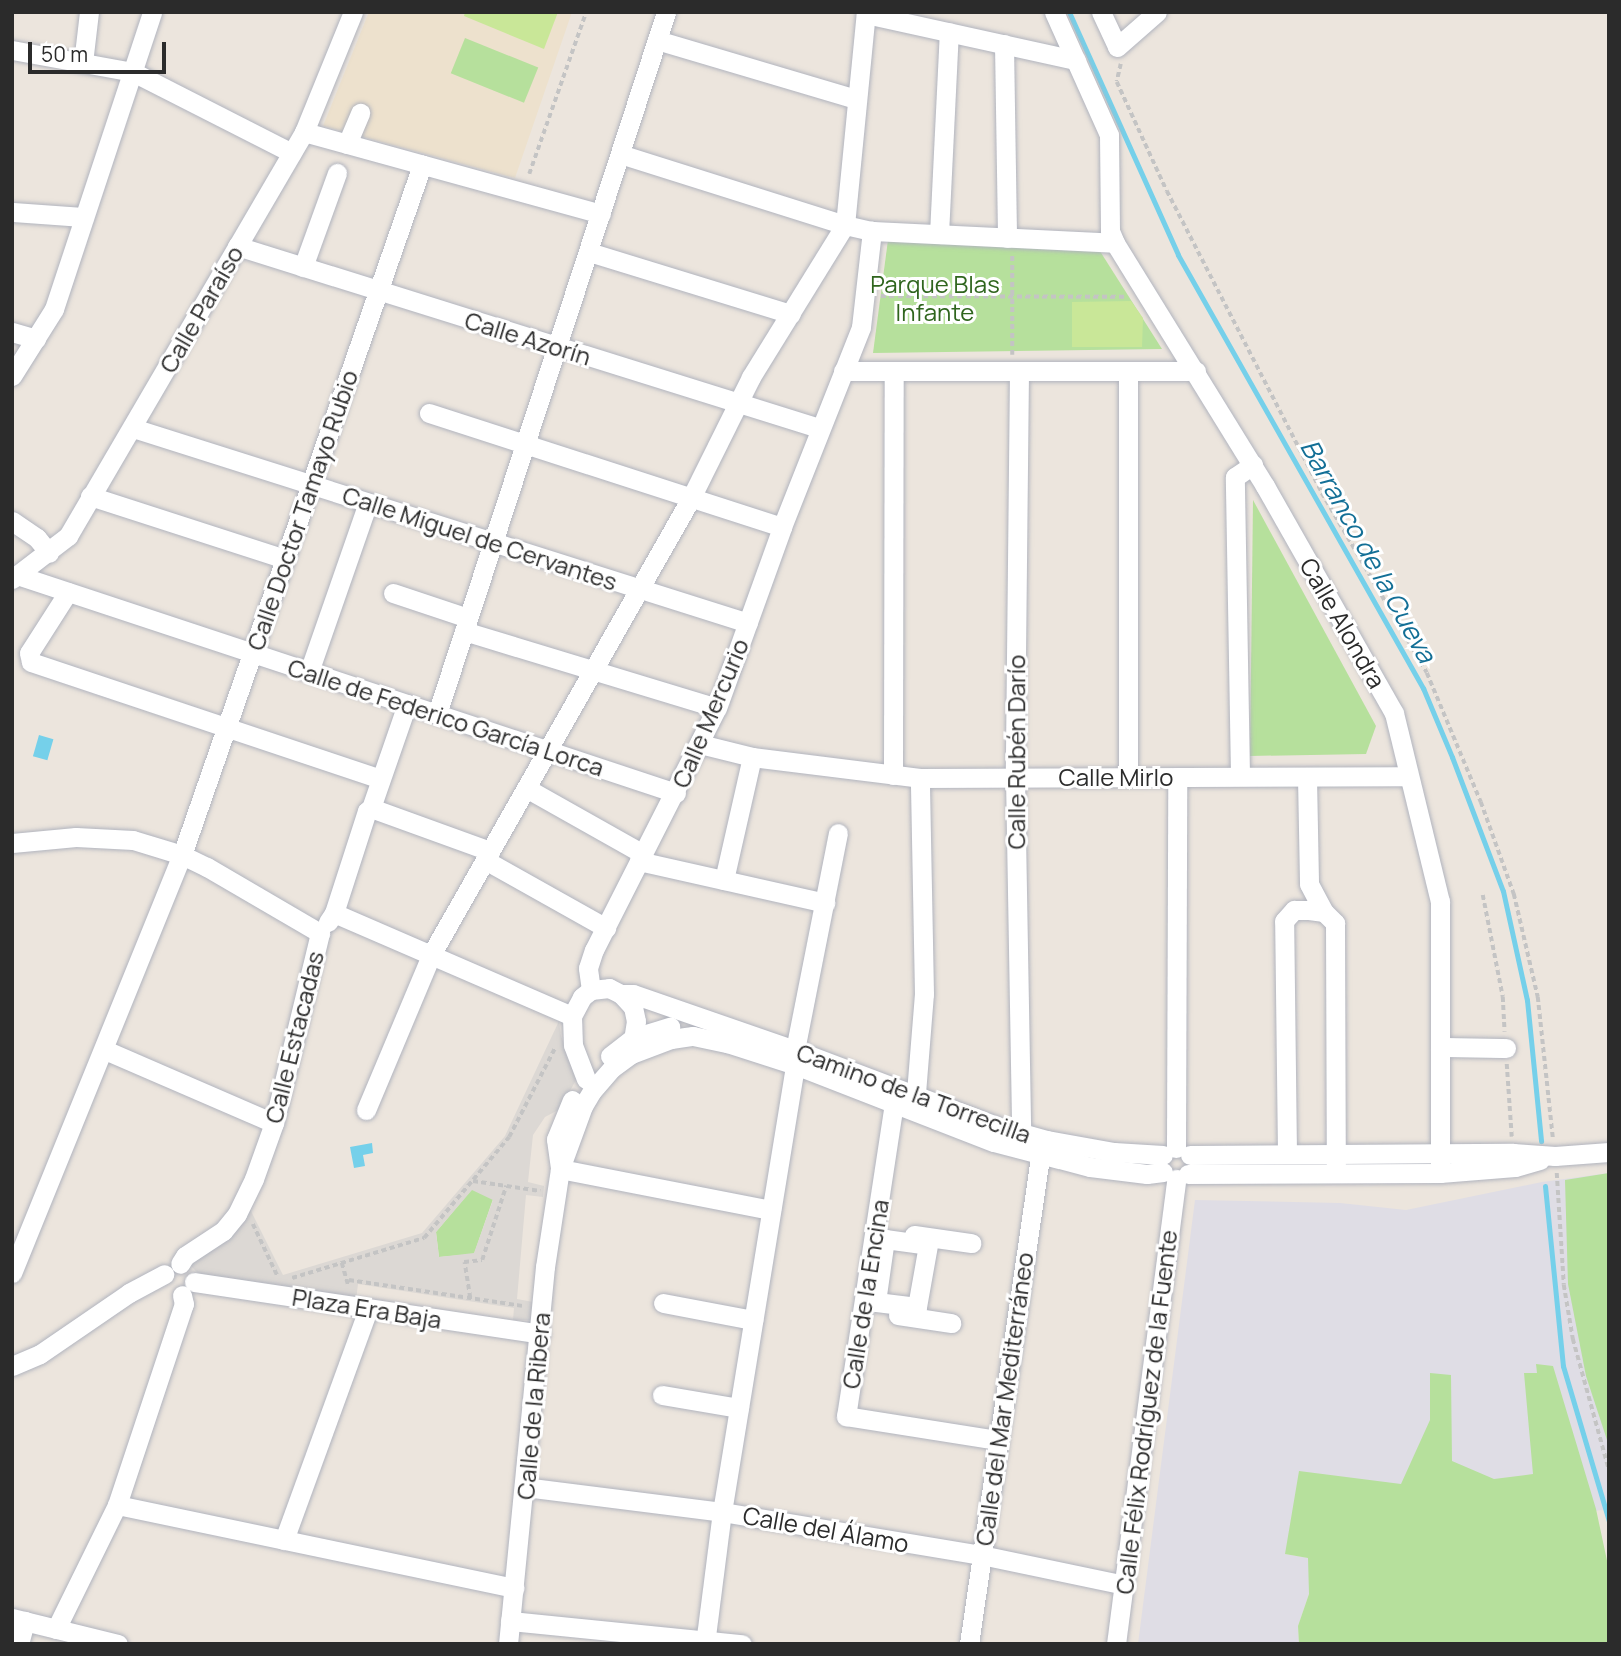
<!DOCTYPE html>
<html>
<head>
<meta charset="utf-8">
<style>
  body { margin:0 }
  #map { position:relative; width:1621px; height:1656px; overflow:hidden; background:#ece5dd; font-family:Manrope,sans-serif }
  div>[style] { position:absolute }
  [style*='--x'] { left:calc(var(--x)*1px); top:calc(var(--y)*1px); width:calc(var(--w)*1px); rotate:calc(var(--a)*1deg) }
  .industrial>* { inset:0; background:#dfdde5 }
  .education>* { inset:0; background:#ede1cd }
  .green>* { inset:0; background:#b6e09c; transform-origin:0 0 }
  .pitch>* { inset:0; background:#c9e798 }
  .plaza>* { inset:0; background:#dcd8d4 }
  .water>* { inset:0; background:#75d0ea; transform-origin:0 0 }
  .stream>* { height:5px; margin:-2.5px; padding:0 2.5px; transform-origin:2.5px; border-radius:2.5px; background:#75d0ea }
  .path>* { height:3.5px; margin-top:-1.75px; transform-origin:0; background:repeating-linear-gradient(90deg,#c4c4c4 0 5px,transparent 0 8.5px) }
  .roads { filter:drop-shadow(0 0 2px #b1b4be) drop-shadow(0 0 2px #b1b4be) }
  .minor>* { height:19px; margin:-9.5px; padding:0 9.5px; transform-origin:9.5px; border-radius:9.5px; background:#fff }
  span { translate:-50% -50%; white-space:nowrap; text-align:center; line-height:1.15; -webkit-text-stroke:6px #fff; paint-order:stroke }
  .park-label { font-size:24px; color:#2f651d }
  .street-label { font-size:24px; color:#2b2b2b }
  .water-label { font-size:26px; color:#136f96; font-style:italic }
  .frame { position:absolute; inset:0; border:14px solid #2b2b2b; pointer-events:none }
  .scale { position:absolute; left:28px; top:42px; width:138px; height:32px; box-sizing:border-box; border:4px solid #2b2b2b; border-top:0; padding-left:9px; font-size:21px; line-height:24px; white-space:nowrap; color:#2b2b2b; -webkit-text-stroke:5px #fff; paint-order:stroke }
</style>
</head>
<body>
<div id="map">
  <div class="industrial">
    <div style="clip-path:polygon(1609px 1173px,1609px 1509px,1285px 1554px,1309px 1558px,1309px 1594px,1298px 1626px,1299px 1644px,1138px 1644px,1195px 1200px,1340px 1203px,1406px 1210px,1542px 1182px)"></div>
  </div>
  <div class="education">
    <div style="clip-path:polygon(369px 12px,572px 12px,515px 178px,323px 126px)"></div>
  </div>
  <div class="green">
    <div style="left:465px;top:38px;width:79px;height:38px;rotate:22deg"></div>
    <div style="clip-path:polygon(888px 240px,1098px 248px,1162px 349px,873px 353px)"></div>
    <div style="clip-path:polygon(1253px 500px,1376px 726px,1366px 754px,1250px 756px)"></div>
    <div style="clip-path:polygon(1609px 1173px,1609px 1446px,1586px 1376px,1568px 1284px,1565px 1180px)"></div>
    <div style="clip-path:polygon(472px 1189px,493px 1199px,474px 1254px,439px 1257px,436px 1232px)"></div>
    <div style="clip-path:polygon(1536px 1364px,1553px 1366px,1596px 1509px,1609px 1570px,1609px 1644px,1299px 1644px,1298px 1626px,1309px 1594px,1308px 1558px,1285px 1554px,1299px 1471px,1401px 1484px,1430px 1420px,1430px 1373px,1451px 1375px,1452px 1461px,1494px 1479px,1533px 1474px,1524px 1373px,1537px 1373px)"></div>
  </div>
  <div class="pitch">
    <div style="clip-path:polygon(465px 12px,558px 12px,544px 49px,464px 16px)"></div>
    <div style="clip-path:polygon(1131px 301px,1143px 318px,1142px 347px,1072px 347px,1072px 302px)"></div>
  </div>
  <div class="plaza">
    <div style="clip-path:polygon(evenodd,559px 1021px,561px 1036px,577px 1078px,560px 1109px,545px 1117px,533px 1135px,528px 1182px,544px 1186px,543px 1197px,526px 1195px,517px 1299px,533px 1302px,531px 1320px,513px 1320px,514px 1308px,358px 1284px,356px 1300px,201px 1276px,185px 1260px,250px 1209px,283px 1275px,422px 1233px,505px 1136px,559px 1021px,472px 1190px,493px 1200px,474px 1253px,439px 1257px,436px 1232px,472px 1190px)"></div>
  </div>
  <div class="water">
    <div style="left:39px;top:735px;width:15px;height:22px;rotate:16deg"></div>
    <div style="clip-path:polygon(372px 1143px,373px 1153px,363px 1155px,365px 1166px,354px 1168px,350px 1147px)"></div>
  </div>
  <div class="stream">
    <div style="--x:1069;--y:12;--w:266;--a:65.8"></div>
    <div style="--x:1178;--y:255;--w:498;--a:60.5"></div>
    <div style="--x:1423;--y:688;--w:75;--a:67.2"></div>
    <div style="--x:1452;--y:757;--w:143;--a:69.2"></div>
    <div style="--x:1503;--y:891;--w:112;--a:77.6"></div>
    <div style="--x:1527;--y:1000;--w:142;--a:84.3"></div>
    <div style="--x:1545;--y:1186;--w:181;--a:84.3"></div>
    <div style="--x:1563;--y:1366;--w:162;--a:73.5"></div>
  </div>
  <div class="path">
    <div style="--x:1121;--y:64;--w:18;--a:103"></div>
    <div style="--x:1117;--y:82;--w:120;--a:65.4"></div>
    <div style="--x:1167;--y:191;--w:339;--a:62.8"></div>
    <div style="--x:1322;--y:493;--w:208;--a:59.7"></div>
    <div style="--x:1427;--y:673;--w:140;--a:67.3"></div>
    <div style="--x:1481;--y:802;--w:98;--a:70.3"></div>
    <div style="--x:1514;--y:894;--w:106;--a:76.9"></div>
    <div style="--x:1538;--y:997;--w:142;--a:83.9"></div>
    <div style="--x:529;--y:174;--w:172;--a:-70.6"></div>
    <div style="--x:881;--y:296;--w:245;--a:0.2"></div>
    <div style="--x:1012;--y:355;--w:101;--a:-90"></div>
    <div style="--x:1483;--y:895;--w:104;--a:78.9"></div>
    <div style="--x:1503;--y:997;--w:35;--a:87"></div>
    <div style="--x:1507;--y:1064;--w:73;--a:86.1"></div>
    <div style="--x:1557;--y:1173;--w:112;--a:86.4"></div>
    <div style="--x:1564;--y:1285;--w:55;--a:80.5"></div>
    <div style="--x:1573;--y:1339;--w:136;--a:74.6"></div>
    <div style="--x:473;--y:1181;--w:68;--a:8.5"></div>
    <div style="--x:253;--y:1224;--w:59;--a:64.7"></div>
    <div style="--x:342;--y:1263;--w:25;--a:74"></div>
    <div style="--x:292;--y:1278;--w:138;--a:-16.9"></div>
    <div style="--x:424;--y:1238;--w:132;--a:-49.9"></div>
    <div style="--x:509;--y:1137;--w:100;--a:-62.7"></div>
    <div style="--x:349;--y:1280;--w:175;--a:8.5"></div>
    <div style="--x:470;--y:1298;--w:36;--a:-99"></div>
    <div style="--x:464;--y:1262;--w:18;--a:-6"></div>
    <div style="--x:482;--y:1260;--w:78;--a:-72"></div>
  </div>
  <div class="roads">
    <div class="minor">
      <div style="--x:1054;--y:12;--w:135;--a:65.9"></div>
      <div style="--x:1109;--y:135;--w:96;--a:89.4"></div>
      <div style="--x:1110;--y:231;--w:13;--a:67"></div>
      <div style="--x:1115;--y:243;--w:286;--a:58.3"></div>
      <div style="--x:1265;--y:486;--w:261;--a:60.4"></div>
      <div style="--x:1394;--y:713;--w:194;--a:76.3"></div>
      <div style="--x:1440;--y:901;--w:272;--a:90"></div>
      <div style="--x:1101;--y:12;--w:38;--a:65"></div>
      <div style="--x:1117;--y:47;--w:53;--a:-41.2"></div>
      <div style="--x:866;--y:14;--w:215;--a:12.4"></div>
      <div style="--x:657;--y:40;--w:208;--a:16.5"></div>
      <div style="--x:1004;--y:44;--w:194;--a:89.1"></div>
      <div style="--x:12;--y:50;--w:123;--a:10.3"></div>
      <div style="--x:133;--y:72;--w:178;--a:27"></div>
      <div style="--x:83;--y:63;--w:51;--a:-83.3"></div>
      <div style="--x:304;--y:132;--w:308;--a:15.4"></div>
      <div style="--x:347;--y:144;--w:34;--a:-67"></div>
      <div style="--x:620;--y:154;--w:236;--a:17.5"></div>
      <div style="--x:845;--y:225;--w:28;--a:13"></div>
      <div style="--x:872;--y:231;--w:243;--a:2.8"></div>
      <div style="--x:12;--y:212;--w:72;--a:4"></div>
      <div style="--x:939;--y:234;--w:202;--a:-87.2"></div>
      <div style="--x:237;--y:246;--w:610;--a:17.37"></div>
      <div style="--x:589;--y:252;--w:211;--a:17.1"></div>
      <div style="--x:303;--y:267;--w:100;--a:-70.1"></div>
      <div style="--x:12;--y:332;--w:25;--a:16"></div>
      <div style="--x:843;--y:371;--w:353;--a:0"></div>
      <div style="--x:1019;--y:371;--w:406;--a:90.6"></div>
      <div style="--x:1015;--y:777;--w:356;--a:89"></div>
      <div style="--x:1128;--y:371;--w:405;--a:90"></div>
      <div style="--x:12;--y:376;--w:79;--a:-57.9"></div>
      <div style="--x:54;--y:309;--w:313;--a:-71.7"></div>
      <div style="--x:429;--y:413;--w:371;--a:17.9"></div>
      <div style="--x:133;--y:428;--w:645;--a:17.59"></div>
      <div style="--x:90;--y:496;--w:205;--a:17.9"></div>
      <div style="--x:12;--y:521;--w:30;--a:34"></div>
      <div style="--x:37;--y:538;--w:19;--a:51"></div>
      <div style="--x:17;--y:575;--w:694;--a:18.3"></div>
      <div style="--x:12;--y:579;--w:71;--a:-37.5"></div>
      <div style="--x:68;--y:536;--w:468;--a:-59.7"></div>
      <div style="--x:304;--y:132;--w:130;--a:-67.8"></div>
      <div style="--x:68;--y:592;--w:72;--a:122.6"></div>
      <div style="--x:29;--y:653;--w:9;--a:77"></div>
      <div style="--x:31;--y:662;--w:368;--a:18.5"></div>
      <div style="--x:393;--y:593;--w:79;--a:18.4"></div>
      <div style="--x:464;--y:631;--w:264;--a:16.9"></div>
      <div style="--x:309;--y:672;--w:179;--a:-70.8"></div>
      <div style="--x:437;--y:714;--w:738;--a:-71.93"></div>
      <div style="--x:700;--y:744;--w:54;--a:14"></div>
      <div style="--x:752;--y:757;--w:169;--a:7.1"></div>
      <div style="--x:920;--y:778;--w:488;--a:-0.2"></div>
      <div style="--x:893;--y:775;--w:404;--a:-89.9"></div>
      <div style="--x:1240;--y:775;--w:298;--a:-91"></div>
      <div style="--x:1235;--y:477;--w:22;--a:-34"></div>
      <div style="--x:1307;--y:777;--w:107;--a:88.9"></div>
      <div style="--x:1309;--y:884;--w:32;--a:62"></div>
      <div style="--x:526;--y:788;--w:134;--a:29.4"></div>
      <div style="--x:371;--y:808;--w:127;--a:19.9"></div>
      <div style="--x:12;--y:843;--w:64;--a:-5.4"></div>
      <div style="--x:76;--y:837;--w:57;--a:3"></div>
      <div style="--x:133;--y:840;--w:51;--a:17"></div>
      <div style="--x:182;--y:855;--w:28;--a:26"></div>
      <div style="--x:207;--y:867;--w:131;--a:30.3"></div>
      <div style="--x:320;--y:933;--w:195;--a:103.6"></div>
      <div style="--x:274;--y:1123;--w:59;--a:109.7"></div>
      <div style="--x:254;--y:1179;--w:39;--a:116"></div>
      <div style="--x:237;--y:1214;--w:22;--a:129"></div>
      <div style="--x:223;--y:1231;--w:45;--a:146.7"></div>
      <div style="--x:185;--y:1256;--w:9;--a:122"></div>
      <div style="--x:485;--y:860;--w:139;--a:29.3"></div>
      <div style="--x:639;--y:861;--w:191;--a:12.7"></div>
      <div style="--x:724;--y:880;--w:126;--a:-77.2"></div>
      <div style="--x:334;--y:913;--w:259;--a:23.4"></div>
      <div style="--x:328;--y:922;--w:11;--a:-56"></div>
      <div style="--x:334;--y:913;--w:107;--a:-72.1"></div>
      <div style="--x:367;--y:811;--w:5;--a:-37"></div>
      <div style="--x:371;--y:808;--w:110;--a:-70.9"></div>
      <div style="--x:591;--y:990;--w:22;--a:-98"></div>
      <div style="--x:588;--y:968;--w:19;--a:-72"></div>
      <div style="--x:594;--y:950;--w:271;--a:-63.1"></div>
      <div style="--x:717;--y:708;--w:192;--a:-70.2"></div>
      <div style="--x:782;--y:527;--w:215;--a:-68.4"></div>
      <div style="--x:861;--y:327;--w:97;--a:-83.5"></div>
      <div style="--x:621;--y:994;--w:12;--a:0"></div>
      <div style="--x:633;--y:994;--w:171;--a:19.1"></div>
      <div style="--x:795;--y:1050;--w:215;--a:20.7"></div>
      <div style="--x:996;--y:1126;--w:53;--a:15.4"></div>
      <div style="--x:1047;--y:1140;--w:68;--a:10.2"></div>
      <div style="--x:1114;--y:1152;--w:49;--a:3.5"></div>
      <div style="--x:1440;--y:1047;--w:66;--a:0.9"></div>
      <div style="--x:105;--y:1050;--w:184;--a:23.4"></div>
      <div style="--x:795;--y:1050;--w:221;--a:-78.8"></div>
      <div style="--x:610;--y:1056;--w:29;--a:-38"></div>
      <div style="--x:633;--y:1038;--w:39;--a:-17"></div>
      <div style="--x:586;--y:1079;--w:36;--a:-111"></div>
      <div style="--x:573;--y:1045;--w:29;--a:-92"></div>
      <div style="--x:572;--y:1016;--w:21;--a:-62"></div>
      <div style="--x:582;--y:997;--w:11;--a:-38"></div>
      <div style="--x:591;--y:990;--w:18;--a:-6"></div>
      <div style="--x:609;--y:988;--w:13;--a:27"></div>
      <div style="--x:621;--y:994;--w:18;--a:47"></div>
      <div style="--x:633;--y:1007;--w:14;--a:78"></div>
      <div style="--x:636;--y:1021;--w:25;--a:99"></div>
      <div style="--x:916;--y:1093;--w:99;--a:-85.4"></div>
      <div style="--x:924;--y:994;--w:216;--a:-91.1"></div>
      <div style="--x:894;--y:1103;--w:317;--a:98.7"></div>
      <div style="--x:846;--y:1416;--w:154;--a:9"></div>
      <div style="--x:366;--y:1110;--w:168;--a:-67.2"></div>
      <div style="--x:431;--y:955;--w:526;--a:-60.36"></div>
      <div style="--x:691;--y:498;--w:135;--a:-63.6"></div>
      <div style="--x:751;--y:377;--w:179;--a:-58.3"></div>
      <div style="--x:845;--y:225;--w:214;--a:-84.4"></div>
      <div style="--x:1176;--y:1148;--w:371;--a:-89.8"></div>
      <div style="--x:1287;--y:1154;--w:233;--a:-90.7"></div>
      <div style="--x:1284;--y:921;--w:15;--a:-48"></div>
      <div style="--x:1294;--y:910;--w:15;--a:0"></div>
      <div style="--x:1309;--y:910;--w:15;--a:8"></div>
      <div style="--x:1324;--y:912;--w:16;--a:45"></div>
      <div style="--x:1335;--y:923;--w:249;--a:89.8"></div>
      <div style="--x:1190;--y:1155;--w:323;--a:-0.4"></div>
      <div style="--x:1513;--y:1153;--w:42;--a:4.1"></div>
      <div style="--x:1555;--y:1156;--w:54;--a:-4.2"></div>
      <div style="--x:560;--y:1168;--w:29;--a:-98"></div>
      <div style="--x:556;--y:1139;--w:42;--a:-67.7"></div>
      <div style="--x:560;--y:1169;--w:215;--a:11"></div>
      <div style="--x:1188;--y:1174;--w:252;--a:-0.2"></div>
      <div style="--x:1440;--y:1173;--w:75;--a:-4.6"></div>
      <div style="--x:1515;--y:1167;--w:26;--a:-16"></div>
      <div style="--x:914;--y:1235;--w:58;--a:8"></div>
      <div style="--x:885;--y:1239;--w:43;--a:7.9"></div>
      <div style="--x:928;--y:1245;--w:63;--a:100.1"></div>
      <div style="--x:917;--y:1307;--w:41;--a:-173"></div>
      <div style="--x:876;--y:1302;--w:64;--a:-81.9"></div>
      <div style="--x:12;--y:1273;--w:451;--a:-67.9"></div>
      <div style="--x:182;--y:855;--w:731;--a:-70.82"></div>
      <div style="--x:194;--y:1282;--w:350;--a:8.5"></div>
      <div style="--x:663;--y:1303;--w:92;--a:10.7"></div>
      <div style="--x:898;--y:1315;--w:54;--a:8.6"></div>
      <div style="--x:12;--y:1366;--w:30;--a:-23"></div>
      <div style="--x:40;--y:1354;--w:108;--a:-34.4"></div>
      <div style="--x:129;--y:1293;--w:40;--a:-28"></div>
      <div style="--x:662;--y:1395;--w:78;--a:9.6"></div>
      <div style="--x:525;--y:1487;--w:199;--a:7.2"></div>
      <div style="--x:722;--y:1512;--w:263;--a:9.4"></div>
      <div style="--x:981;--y:1555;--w:146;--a:11.8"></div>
      <div style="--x:117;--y:1505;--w:406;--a:11.8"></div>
      <div style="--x:284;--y:1540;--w:246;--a:-70"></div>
      <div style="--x:12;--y:1618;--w:109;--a:13.8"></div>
      <div style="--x:510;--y:1621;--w:233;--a:5.7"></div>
      <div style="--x:56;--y:1629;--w:138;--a:-63.8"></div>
      <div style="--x:117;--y:1505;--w:212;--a:-71.6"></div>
      <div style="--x:184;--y:1304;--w:9;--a:-103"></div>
      <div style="--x:19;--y:1644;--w:24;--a:-75"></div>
      <div style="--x:508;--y:1644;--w:379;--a:-84.4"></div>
      <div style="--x:545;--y:1267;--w:99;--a:-81.3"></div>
      <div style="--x:560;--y:1169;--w:67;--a:-69.9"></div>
      <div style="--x:583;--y:1106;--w:17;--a:-59"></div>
      <div style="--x:592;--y:1091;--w:30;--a:-49"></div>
      <div style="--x:612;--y:1068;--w:24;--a:-36"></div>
      <div style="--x:631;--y:1054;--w:43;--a:-20.6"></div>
      <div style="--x:671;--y:1039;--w:22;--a:-8"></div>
      <div style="--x:693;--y:1036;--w:35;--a:12"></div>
      <div style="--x:727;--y:1043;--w:71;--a:17.9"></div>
      <div style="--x:795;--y:1065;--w:213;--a:21.2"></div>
      <div style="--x:994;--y:1142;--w:99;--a:14.6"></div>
      <div style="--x:1090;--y:1167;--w:57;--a:7"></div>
      <div style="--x:1147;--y:1174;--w:16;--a:-7"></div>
      <div style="--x:705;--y:1644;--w:133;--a:-82.7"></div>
      <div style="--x:722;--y:1512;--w:453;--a:-80.7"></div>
      <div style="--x:969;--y:1644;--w:494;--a:-81.7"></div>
      <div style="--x:1116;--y:1644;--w:469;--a:-82.6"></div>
    </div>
  </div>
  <div class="park-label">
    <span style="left:935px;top:298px">Parque Blas<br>Infante</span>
  </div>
  <div class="street-label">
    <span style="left:201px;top:309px;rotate:-60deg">Calle Paraíso</span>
    <span style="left:528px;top:338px;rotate:17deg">Calle Azorín</span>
    <span style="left:302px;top:510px;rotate:-71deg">Calle Doctor Tamayo Rubio</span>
    <span style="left:480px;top:538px;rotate:18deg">Calle Miguel de Cervantes</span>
    <span style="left:1343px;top:623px;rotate:60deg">Calle Alondra</span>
    <span style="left:710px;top:713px;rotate:-67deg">Calle Mercurio</span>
    <span style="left:446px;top:717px;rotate:18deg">Calle de Federico García Lorca</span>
    <span style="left:1016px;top:752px;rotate:-90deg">Calle Rubén Darío</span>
    <span style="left:1116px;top:777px">Calle Mirlo</span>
    <span style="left:294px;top:1037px;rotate:-76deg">Calle Estacadas</span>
    <span style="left:914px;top:1093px;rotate:20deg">Camino de la Torrecilla</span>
    <span style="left:865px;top:1294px;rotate:-81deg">Calle de la Encina</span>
    <span style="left:367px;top:1308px;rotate:9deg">Plaza Era Baja</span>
    <span style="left:1004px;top:1399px;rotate:-82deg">Calle del Mar Mediterráneo</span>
    <span style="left:533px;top:1406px;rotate:-85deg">Calle de la Ribera</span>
    <span style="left:1146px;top:1412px;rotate:-83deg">Calle Félix Rodríguez de la Fuente</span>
    <span style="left:826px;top:1529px;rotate:10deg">Calle del Álamo</span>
  </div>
  <div class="water-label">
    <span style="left:1368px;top:551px;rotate:61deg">Barranco de la Cueva</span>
  </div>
  <div class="frame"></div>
  <div class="scale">50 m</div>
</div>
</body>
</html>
